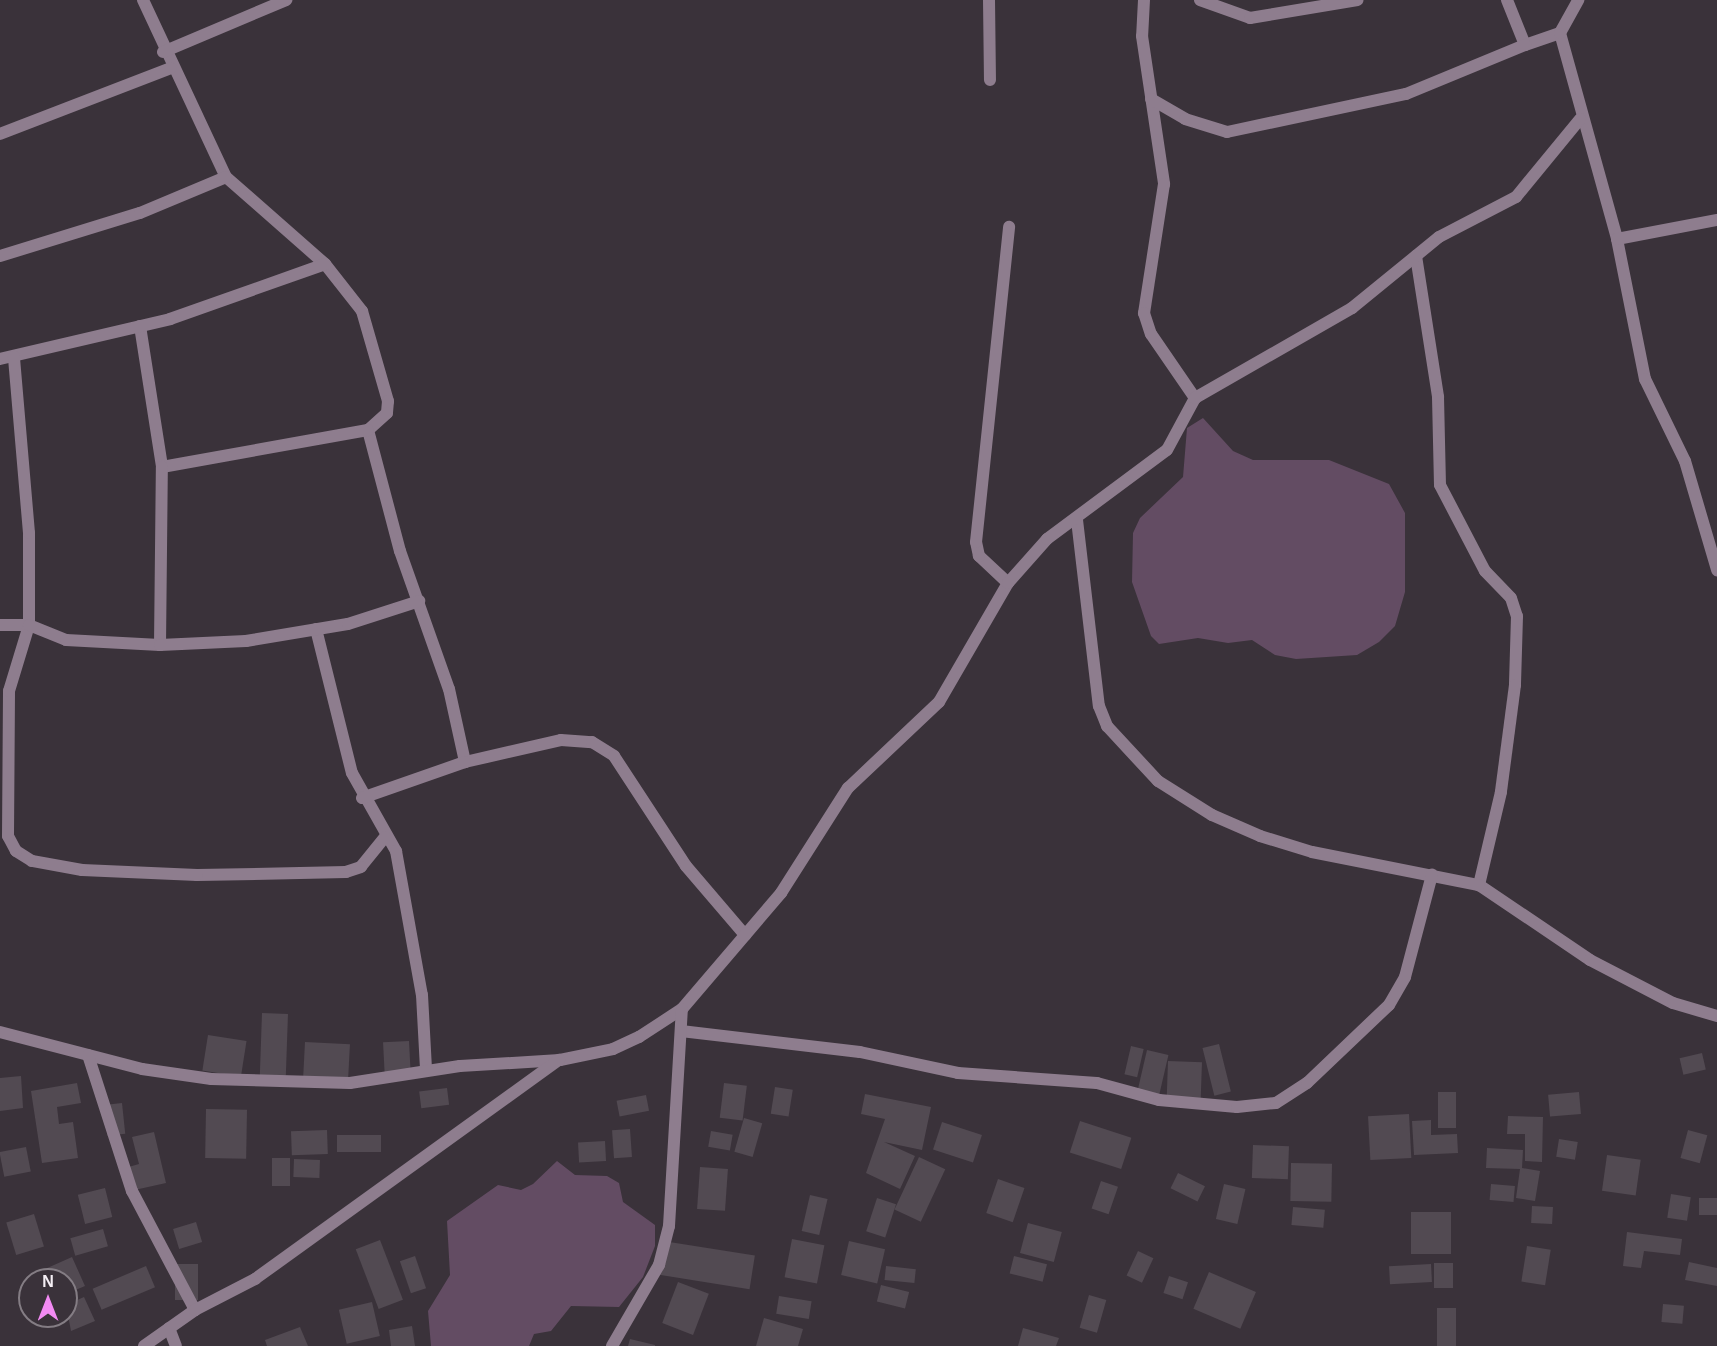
<!DOCTYPE html>
<html>
<head>
<meta charset="utf-8">
<style>
  body { margin:0 }
  #map { position:relative; width:1717px; height:1346px; overflow:hidden; background:#3a323a; font-family:Arial,sans-serif }
  div>[style] { position:absolute }
  [style*='--x'] { left:calc(var(--x)*1px); top:calc(var(--y)*1px); width:calc(var(--w)*1px); rotate:calc(var(--a)*1deg) }
  .green>* { inset:0; background:#634c63 }
  .building>* { inset:0; background:#524a52; transform-origin:0 0 }
  .minor>* { height:12px; margin:-6px; padding:0 6px; transform-origin:6px; border-radius:6px; background:#8e7d8e }
  span { translate:-50% -50%; white-space:nowrap; text-align:center; line-height:1.15; -webkit-text-stroke:4.5px #3a323a; paint-order:stroke }
  .north { position:absolute; left:18px; top:1268px; width:60px; height:60px; box-sizing:border-box; background:#3a323a; border:2px solid #847d84; border-radius:50%; rotate:0deg; font-size:16px; font-weight:700; line-height:24px; text-align:center; color:#f4eef4 }
  .north::after { content:''; display:block; margin:auto; width:21px; height:27px; background:#f28af3; clip-path:polygon(50% 0,100% 100%,50% 72%,0 100%) }
</style>
</head>
<body>
<div id="map">
  <div class="green">
    <div style="clip-path:polygon(1203px 418px,1233px 451px,1253px 460px,1329px 460px,1389px 484px,1405px 513px,1405px 592px,1395px 626px,1379px 642px,1357px 655px,1296px 659px,1275px 655px,1252px 640px,1228px 643px,1198px 638px,1159px 644px,1151px 636px,1132px 582px,1133px 533px,1140px 518px,1183px 477px,1187px 428px)"></div>
    <div style="clip-path:polygon(557px 1161px,575px 1175px,607px 1176px,619px 1183px,623px 1202px,655px 1225px,655px 1246px,643px 1277px,619px 1307px,571px 1306px,551px 1331px,534px 1334px,529px 1346px,431px 1346px,428px 1311px,450px 1275px,447px 1221px,498px 1185px,521px 1190px,533px 1184px)"></div>
  </div>
  <div class="building">
    <div style="left:262px;top:1013px;width:26px;height:62px;rotate:2deg"></div>
    <div style="left:208px;top:1035px;width:39px;height:36px;rotate:9deg"></div>
    <div style="left:409px;top:1041px;width:34px;height:26px;rotate:87deg"></div>
    <div style="left:305px;top:1042px;width:45px;height:34px;rotate:3deg"></div>
    <div style="left:1219px;top:1044px;width:49px;height:17px;rotate:76deg"></div>
    <div style="left:1131px;top:1046px;width:13px;height:29px;rotate:13deg"></div>
    <div style="left:1147px;top:1050px;width:22px;height:45px;rotate:13deg"></div>
    <div style="left:1702px;top:1053px;width:17px;height:23px;rotate:77deg"></div>
    <div style="left:1168px;top:1061px;width:34px;height:37px;rotate:2deg"></div>
    <div style="clip-path:polygon(21px 1076px,23px 1108px,0 1111px,0 1078px)"></div>
    <div style="clip-path:polygon(77px 1083px,81px 1103px,57px 1107px,59px 1124px,73px 1122px,78px 1158px,42px 1163px,31px 1091px)"></div>
    <div style="left:724px;top:1083px;width:23px;height:35px;rotate:7deg"></div>
    <div style="left:775px;top:1087px;width:18px;height:27px;rotate:9deg"></div>
    <div style="left:447px;top:1088px;width:17px;height:28px;rotate:83deg"></div>
    <div style="left:1438px;top:1092px;width:18px;height:36px"></div>
    <div style="left:1579px;top:1092px;width:22px;height:31px;rotate:85deg"></div>
    <div style="clip-path:polygon(865px 1094px,931px 1107px,922px 1150px,884px 1142px,915px 1156px,900px 1189px,866px 1173px,885px 1119px,861px 1114px)"></div>
    <div style="left:646px;top:1095px;width:16px;height:30px;rotate:79deg"></div>
    <div style="left:122px;top:1103px;width:31px;height:18px;rotate:84deg"></div>
    <div style="left:206px;top:1109px;width:41px;height:49px;rotate:1deg"></div>
    <div style="left:1409px;top:1114px;width:44px;height:41px;rotate:87deg"></div>
    <div style="clip-path:polygon(1508px 1116px,1543px 1117px,1542px 1162px,1525px 1161px,1525px 1134px,1507px 1134px)"></div>
    <div style="left:744px;top:1118px;width:19px;height:35px;rotate:16deg"></div>
    <div style="clip-path:polygon(1431px 1120px,1431px 1135px,1457px 1134px,1458px 1153px,1414px 1155px,1412px 1121px)"></div>
    <div style="left:1080px;top:1121px;width:54px;height:33px;rotate:18deg"></div>
    <div style="left:942px;top:1122px;width:42px;height:29px;rotate:18deg"></div>
    <div style="left:630px;top:1129px;width:28px;height:18px;rotate:86deg"></div>
    <div style="left:327px;top:1130px;width:24px;height:36px;rotate:88deg"></div>
    <div style="left:1688px;top:1130px;width:20px;height:29px;rotate:15deg"></div>
    <div style="left:711px;top:1131px;width:22px;height:16px;rotate:10deg"></div>
    <div style="clip-path:polygon(154px 1132px,166px 1183px,130px 1191px,125px 1168px,139px 1164px,132px 1137px)"></div>
    <div style="left:381px;top:1135px;width:17px;height:44px;rotate:90deg"></div>
    <div style="left:1559px;top:1139px;width:19px;height:18px;rotate:9deg"></div>
    <div style="left:605px;top:1141px;width:20px;height:27px;rotate:87deg"></div>
    <div style="left:1253px;top:1145px;width:36px;height:33px;rotate:2deg"></div>
    <div style="left:26px;top:1147px;width:25px;height:27px;rotate:79deg"></div>
    <div style="clip-path:polygon(1487px 1148px,1523px 1150px,1522px 1168px,1540px 1171px,1535px 1201px,1516px 1198px,1520px 1169px,1486px 1168px)"></div>
    <div style="left:1607px;top:1155px;width:34px;height:36px;rotate:8deg"></div>
    <div style="left:919px;top:1157px;width:29px;height:58px;rotate:25deg"></div>
    <div style="left:272px;top:1158px;width:18px;height:28px"></div>
    <div style="left:294px;top:1159px;width:26px;height:18px;rotate:2deg"></div>
    <div style="left:1291px;top:1163px;width:41px;height:38px;rotate:1deg"></div>
    <div style="left:700px;top:1167px;width:28px;height:42px;rotate:4deg"></div>
    <div style="left:1178px;top:1173px;width:30px;height:17px;rotate:26deg"></div>
    <div style="left:998px;top:1179px;width:28px;height:36px;rotate:19deg"></div>
    <div style="left:1101px;top:1181px;width:18px;height:29px;rotate:19deg"></div>
    <div style="left:1224px;top:1184px;width:22px;height:36px;rotate:13deg"></div>
    <div style="left:1491px;top:1184px;width:24px;height:16px;rotate:5deg"></div>
    <div style="left:105px;top:1188px;width:30px;height:28px;rotate:76deg"></div>
    <div style="left:1671px;top:1194px;width:20px;height:24px;rotate:9deg"></div>
    <div style="left:810px;top:1195px;width:18px;height:37px;rotate:13deg"></div>
    <div style="left:877px;top:1198px;width:20px;height:35px;rotate:18deg"></div>
    <div style="left:1699px;top:1198px;width:18px;height:17px"></div>
    <div style="left:1532px;top:1206px;width:21px;height:17px;rotate:3deg"></div>
    <div style="left:1293px;top:1207px;width:32px;height:18px;rotate:5deg"></div>
    <div style="left:1411px;top:1212px;width:40px;height:42px"></div>
    <div style="left:34px;top:1214px;width:34px;height:29px;rotate:73deg"></div>
    <div style="left:196px;top:1222px;width:21px;height:24px;rotate:73deg"></div>
    <div style="left:1028px;top:1223px;width:35px;height:31px;rotate:15deg"></div>
    <div style="left:103px;top:1229px;width:18px;height:34px;rotate:74deg"></div>
    <div style="clip-path:polygon(1627px 1232px,1682px 1239px,1680px 1255px,1644px 1251px,1641px 1268px,1623px 1266px)"></div>
    <div style="left:792px;top:1239px;width:33px;height:39px;rotate:11deg"></div>
    <div style="left:380px;top:1240px;width:64px;height:26px;rotate:69deg"></div>
    <div style="left:663px;top:1241px;width:93px;height:34px;rotate:9deg"></div>
    <div style="left:849px;top:1241px;width:37px;height:35px;rotate:13deg"></div>
    <div style="left:1527px;top:1246px;width:24px;height:36px;rotate:9deg"></div>
    <div style="left:1138px;top:1251px;width:17px;height:27px;rotate:25deg"></div>
    <div style="left:415px;top:1256px;width:34px;height:16px;rotate:71deg"></div>
    <div style="left:1014px;top:1256px;width:34px;height:18px;rotate:14deg"></div>
    <div style="clip-path:polygon(72px 1257px,85px 1286px,66px 1294px,66px 1280px,50px 1280px,45px 1269px)"></div>
    <div style="clip-path:polygon(1689px 1262px,1717px 1268px,1717px 1286px,1685px 1280px)"></div>
    <div style="left:1434px;top:1263px;width:19px;height:25px"></div>
    <div style="left:175px;top:1264px;width:23px;height:36px"></div>
    <div style="left:1431px;top:1264px;width:18px;height:42px;rotate:87deg"></div>
    <div style="left:146px;top:1266px;width:23px;height:58px;rotate:67deg"></div>
    <div style="left:886px;top:1266px;width:30px;height:14px;rotate:6deg"></div>
    <div style="left:1209px;top:1272px;width:51px;height:40px;rotate:23deg"></div>
    <div style="left:1169px;top:1276px;width:20px;height:18px;rotate:18deg"></div>
    <div style="left:678px;top:1282px;width:33px;height:44px;rotate:21deg"></div>
    <div style="left:881px;top:1285px;width:29px;height:17px;rotate:14deg"></div>
    <div style="left:1089px;top:1295px;width:18px;height:34px;rotate:16deg"></div>
    <div style="left:779px;top:1296px;width:33px;height:18px;rotate:9deg"></div>
    <div style="clip-path:polygon(84px 1297px,95px 1321px,71px 1331px,66px 1305px)"></div>
    <div style="left:372px;top:1302px;width:35px;height:34px;rotate:77deg"></div>
    <div style="left:1663px;top:1304px;width:21px;height:18px;rotate:5deg"></div>
    <div style="left:1456px;top:1308px;width:38px;height:19px;rotate:90deg"></div>
    <div style="clip-path:polygon(764px 1318px,803px 1329px,798px 1346px,756px 1346px)"></div>
    <div style="clip-path:polygon(412px 1326px,415px 1346px,391px 1346px,389px 1330px)"></div>
    <div style="clip-path:polygon(300px 1327px,308px 1346px,267px 1346px,265px 1340px)"></div>
    <div style="clip-path:polygon(1023px 1328px,1059px 1338px,1056px 1346px,1018px 1346px)"></div>
    <div style="clip-path:polygon(630px 1339px,655px 1345px,655px 1346px,628px 1346px)"></div>
  </div>
  <div class="minor">
    <div style="--x:143;--y:0;--w:195;--a:64.9"></div>
    <div style="--x:226;--y:177;--w:132;--a:41.3"></div>
    <div style="--x:325;--y:264;--w:60;--a:51.8"></div>
    <div style="--x:362;--y:311;--w:94;--a:73.9"></div>
    <div style="--x:388;--y:401;--w:12;--a:95"></div>
    <div style="--x:387;--y:413;--w:25;--a:138"></div>
    <div style="--x:368;--y:430;--w:125;--a:75.2"></div>
    <div style="--x:400;--y:551;--w:146;--a:70.5"></div>
    <div style="--x:449;--y:689;--w:75;--a:77.6"></div>
    <div style="--x:465;--y:762;--w:98;--a:-12.9"></div>
    <div style="--x:561;--y:740;--w:31;--a:4"></div>
    <div style="--x:592;--y:742;--w:26;--a:32"></div>
    <div style="--x:614;--y:756;--w:131;--a:56.8"></div>
    <div style="--x:686;--y:866;--w:91;--a:49.5"></div>
    <div style="--x:989;--y:0;--w:80;--a:89.3"></div>
    <div style="--x:1144;--y:0;--w:36;--a:93"></div>
    <div style="--x:1142;--y:36;--w:150;--a:81.5"></div>
    <div style="--x:1164;--y:184;--w:131;--a:98.8"></div>
    <div style="--x:1144;--y:313;--w:22;--a:72"></div>
    <div style="--x:1151;--y:334;--w:78;--a:55.5"></div>
    <div style="--x:1200;--y:0;--w:53;--a:19.8"></div>
    <div style="--x:1250;--y:18;--w:109;--a:-9.5"></div>
    <div style="--x:1507;--y:0;--w:48;--a:68.2"></div>
    <div style="--x:1525;--y:45;--w:37;--a:-19"></div>
    <div style="--x:1560;--y:33;--w:214;--a:74.5"></div>
    <div style="--x:1617;--y:239;--w:143;--a:78.7"></div>
    <div style="--x:1645;--y:379;--w:91;--a:64"></div>
    <div style="--x:1685;--y:461;--w:114;--a:73.6"></div>
    <div style="--x:1560;--y:33;--w:38;--a:-61"></div>
    <div style="--x:163;--y:52;--w:134;--a:-22.9"></div>
    <div style="--x:1151;--y:99;--w:39;--a:30"></div>
    <div style="--x:1185;--y:119;--w:44;--a:17.2"></div>
    <div style="--x:1227;--y:132;--w:183;--a:-12"></div>
    <div style="--x:1406;--y:94;--w:129;--a:-22.4"></div>
    <div style="--x:0;--y:134;--w:183;--a:-21.1"></div>
    <div style="--x:1617;--y:239;--w:102;--a:-10.8"></div>
    <div style="--x:0;--y:256;--w:146;--a:-17.1"></div>
    <div style="--x:140;--y:213;--w:93;--a:-22.7"></div>
    <div style="--x:1416;--y:256;--w:143;--a:81.1"></div>
    <div style="--x:1438;--y:397;--w:88;--a:88.7"></div>
    <div style="--x:1440;--y:485;--w:97;--a:62.4"></div>
    <div style="--x:1485;--y:571;--w:37;--a:46"></div>
    <div style="--x:1511;--y:598;--w:19;--a:72"></div>
    <div style="--x:1517;--y:616;--w:69;--a:91.7"></div>
    <div style="--x:1515;--y:685;--w:108;--a:97.5"></div>
    <div style="--x:1501;--y:792;--w:96;--a:103.3"></div>
    <div style="--x:1479;--y:885;--w:134;--a:34"></div>
    <div style="--x:1590;--y:960;--w:93;--a:27.4"></div>
    <div style="--x:1673;--y:1003;--w:46;--a:16.5"></div>
    <div style="--x:140;--y:326;--w:143;--a:81.1"></div>
    <div style="--x:162;--y:467;--w:209;--a:-10.2"></div>
    <div style="--x:0;--y:359;--w:175;--a:-13.2"></div>
    <div style="--x:170;--y:319;--w:164;--a:-19.5"></div>
    <div style="--x:1077;--y:520;--w:187;--a:83.3"></div>
    <div style="--x:1099;--y:706;--w:22;--a:68"></div>
    <div style="--x:1107;--y:726;--w:75;--a:47.2"></div>
    <div style="--x:1158;--y:781;--w:64;--a:32.2"></div>
    <div style="--x:1212;--y:815;--w:52;--a:23.6"></div>
    <div style="--x:1260;--y:836;--w:54;--a:17.1"></div>
    <div style="--x:1312;--y:852;--w:170;--a:11.2"></div>
    <div style="--x:1008;--y:583;--w:40;--a:-137"></div>
    <div style="--x:979;--y:556;--w:14;--a:-102"></div>
    <div style="--x:976;--y:542;--w:317;--a:-84"></div>
    <div style="--x:0;--y:625;--w:29;--a:0"></div>
    <div style="--x:29;--y:625;--w:92;--a:-90"></div>
    <div style="--x:29;--y:533;--w:177;--a:-94.9"></div>
    <div style="--x:316;--y:629;--w:148;--a:76"></div>
    <div style="--x:352;--y:773;--w:90;--a:60.6"></div>
    <div style="--x:396;--y:851;--w:146;--a:79.8"></div>
    <div style="--x:422;--y:995;--w:75;--a:86.9"></div>
    <div style="--x:160;--y:645;--w:178;--a:-89.4"></div>
    <div style="--x:362;--y:798;--w:109;--a:-19.3"></div>
    <div style="--x:385;--y:837;--w:38;--a:129"></div>
    <div style="--x:361;--y:867;--w:16;--a:162"></div>
    <div style="--x:346;--y:872;--w:149;--a:178.8"></div>
    <div style="--x:197;--y:875;--w:115;--a:-177.5"></div>
    <div style="--x:82;--y:870;--w:51;--a:-169.8"></div>
    <div style="--x:32;--y:861;--w:19;--a:-148"></div>
    <div style="--x:16;--y:851;--w:17;--a:-118"></div>
    <div style="--x:8;--y:836;--w:145;--a:-89.6"></div>
    <div style="--x:9;--y:691;--w:69;--a:-73.1"></div>
    <div style="--x:29;--y:625;--w:40;--a:22"></div>
    <div style="--x:66;--y:640;--w:94;--a:3"></div>
    <div style="--x:160;--y:645;--w:86;--a:-2.7"></div>
    <div style="--x:246;--y:641;--w:103;--a:-9.5"></div>
    <div style="--x:348;--y:624;--w:75;--a:-17.9"></div>
    <div style="--x:681;--y:1031;--w:180;--a:6.7"></div>
    <div style="--x:860;--y:1052;--w:100;--a:12.1"></div>
    <div style="--x:958;--y:1073;--w:139;--a:4.1"></div>
    <div style="--x:1097;--y:1083;--w:64;--a:15.3"></div>
    <div style="--x:1159;--y:1100;--w:78;--a:5.1"></div>
    <div style="--x:1237;--y:1107;--w:39;--a:-6"></div>
    <div style="--x:1276;--y:1103;--w:37;--a:-33"></div>
    <div style="--x:1307;--y:1083;--w:113;--a:-43.6"></div>
    <div style="--x:1389;--y:1005;--w:32;--a:-60"></div>
    <div style="--x:1405;--y:977;--w:106;--a:-75.2"></div>
    <div style="--x:0;--y:1032;--w:147;--a:14.6"></div>
    <div style="--x:142;--y:1069;--w:70;--a:8.2"></div>
    <div style="--x:211;--y:1079;--w:139;--a:1.6"></div>
    <div style="--x:350;--y:1083;--w:111;--a:-8.8"></div>
    <div style="--x:460;--y:1066;--w:100;--a:-3.4"></div>
    <div style="--x:560;--y:1060;--w:54;--a:-11.7"></div>
    <div style="--x:613;--y:1049;--w:29;--a:-25"></div>
    <div style="--x:639;--y:1037;--w:51;--a:-33.1"></div>
    <div style="--x:682;--y:1009;--w:153;--a:-49.5"></div>
    <div style="--x:781;--y:893;--w:125;--a:-57.5"></div>
    <div style="--x:848;--y:788;--w:125;--a:-43.4"></div>
    <div style="--x:939;--y:702;--w:138;--a:-59.9"></div>
    <div style="--x:1008;--y:583;--w:59;--a:-48.4"></div>
    <div style="--x:1047;--y:539;--w:149;--a:-36.6"></div>
    <div style="--x:1167;--y:450;--w:59;--a:-61.7"></div>
    <div style="--x:1195;--y:398;--w:181;--a:-29.8"></div>
    <div style="--x:1352;--y:308;--w:112;--a:-39.2"></div>
    <div style="--x:1439;--y:237;--w:87;--a:-27.5"></div>
    <div style="--x:1516;--y:197;--w:101;--a:-50.6"></div>
    <div style="--x:88;--y:1055;--w:143;--a:72.1"></div>
    <div style="--x:132;--y:1191;--w:135;--a:62.1"></div>
    <div style="--x:169;--y:1328;--w:19;--a:69"></div>
    <div style="--x:144;--y:1346;--w:62;--a:-35.2"></div>
    <div style="--x:195;--y:1310;--w:68;--a:-27.3"></div>
    <div style="--x:255;--y:1279;--w:375;--a:-35.8"></div>
    <div style="--x:612;--y:1346;--w:94;--a:-59.9"></div>
    <div style="--x:659;--y:1265;--w:40;--a:-75.6"></div>
    <div style="--x:669;--y:1226;--w:217;--a:-86.6"></div>
  </div>
  <div class="north">N</div>
</div>
</body>
</html>
